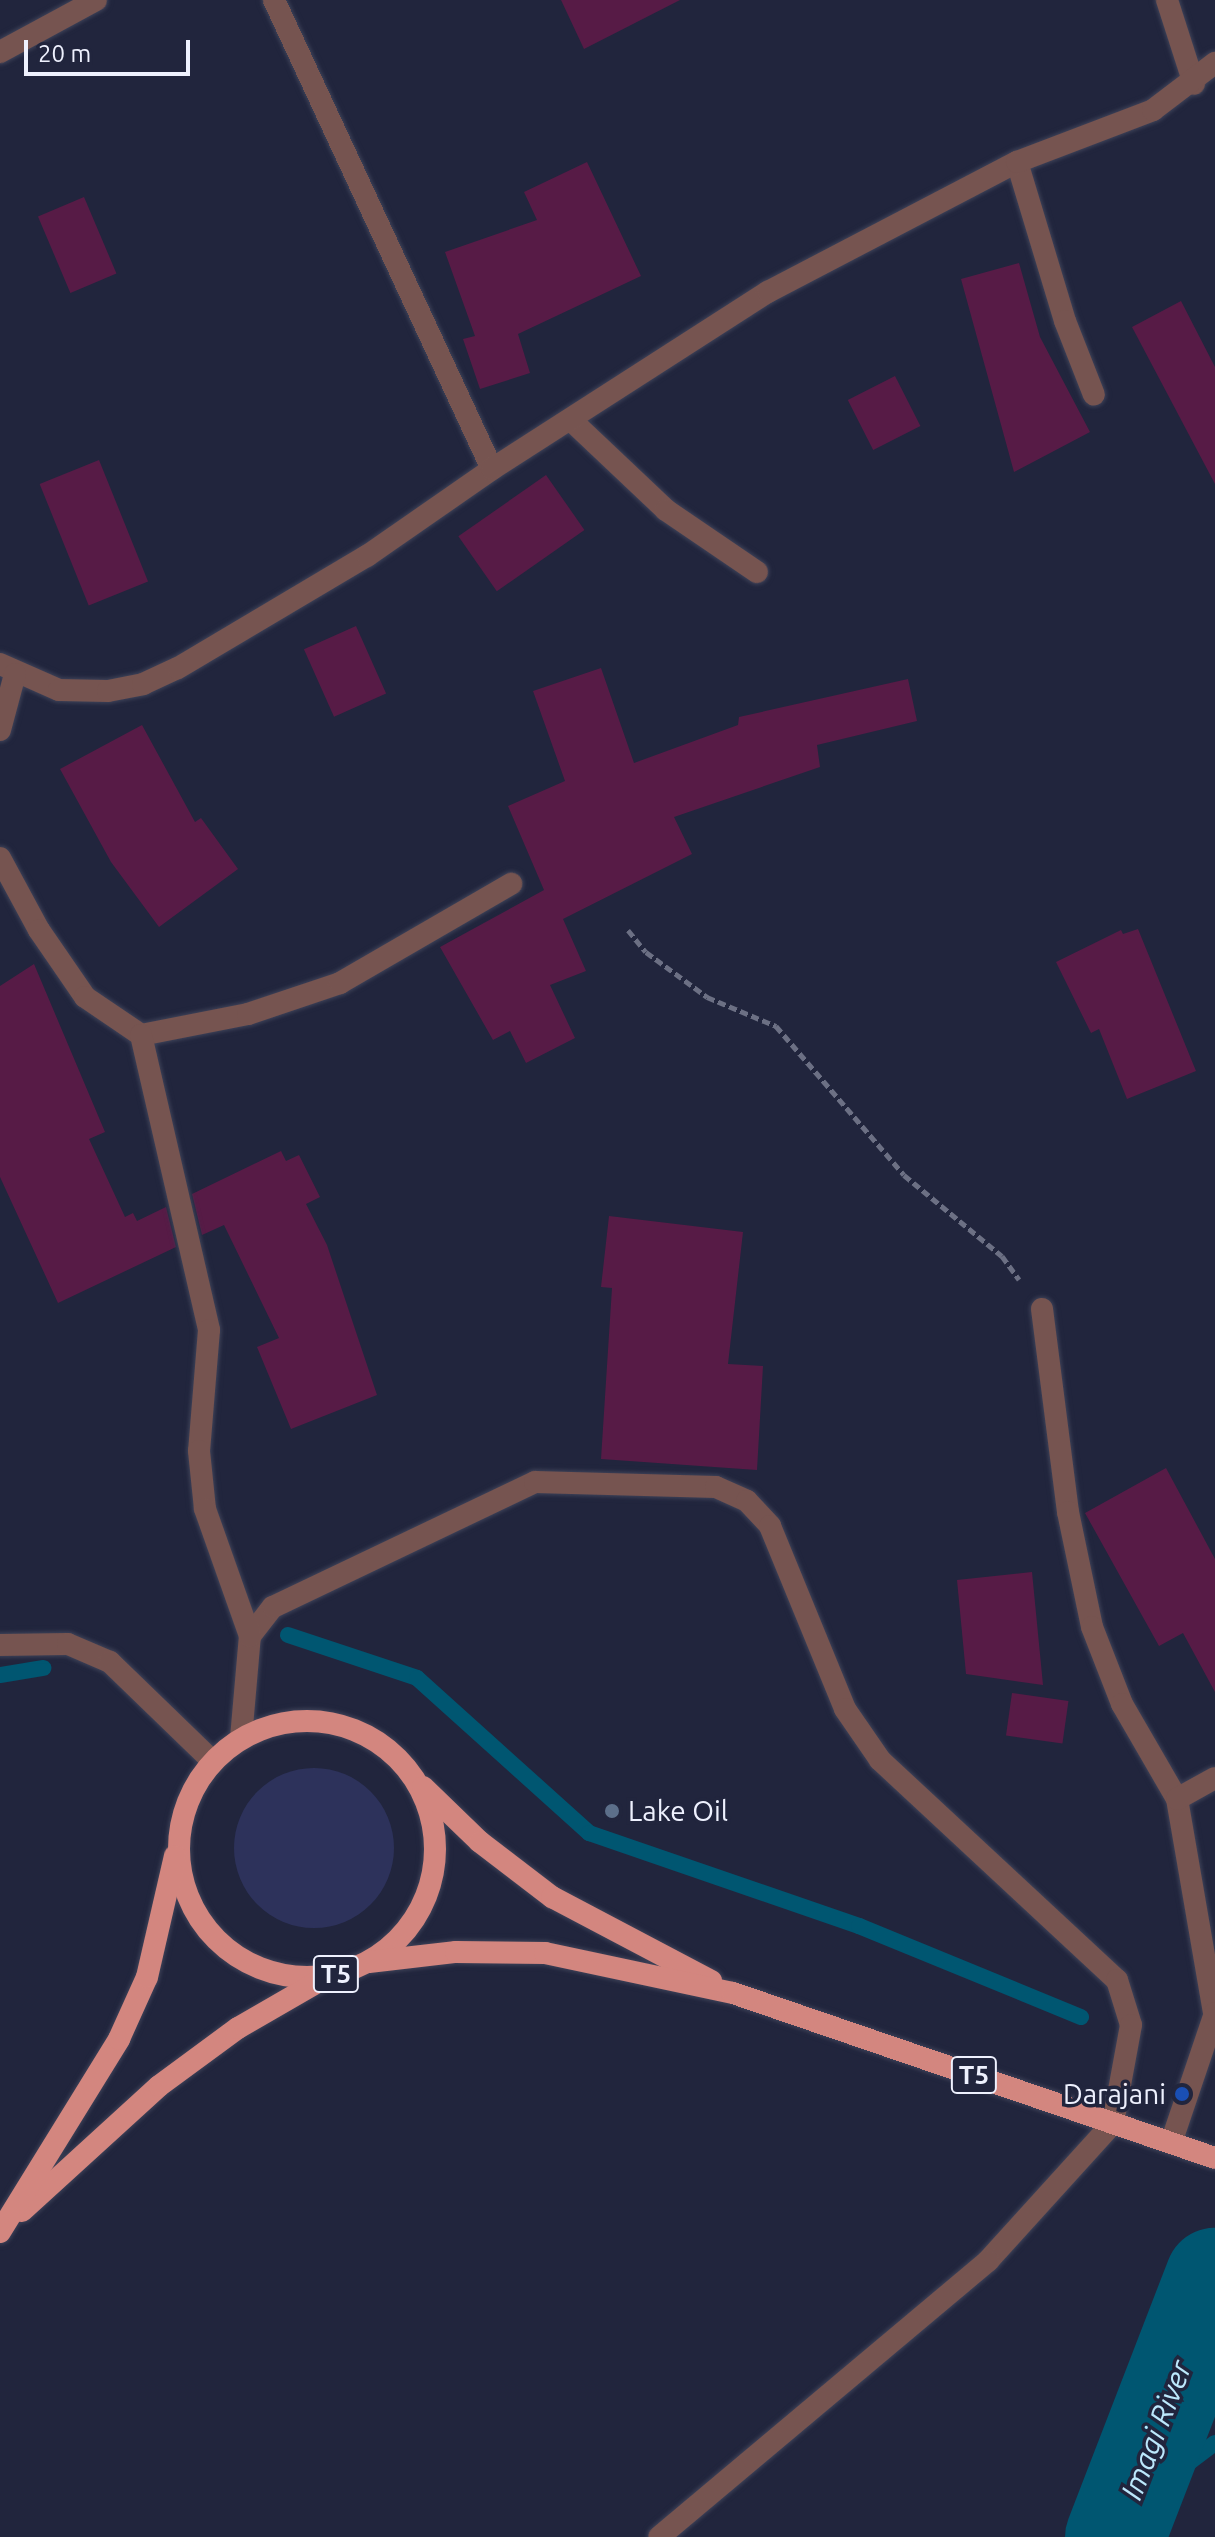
<!DOCTYPE html>
<html>
<head>
<meta charset="utf-8">
<style>
  body { margin:0 }
  #map { position:relative; width:1215px; height:2537px; overflow:hidden; background:#21253d; font-family:Ubuntu,sans-serif }
  div>[style] { position:absolute }
  [style*='--x'] { left:calc(var(--x)*1px); top:calc(var(--y)*1px); width:calc(var(--w)*1px); rotate:calc(var(--a)*1deg) }
  .green>* { inset:0; background:#2d325b }
  .round { border-radius:50% }
  .stream>* { height:16px; margin:-8px; padding:0 8px; transform-origin:8px; border-radius:8px; background:#005671 }
  .river>* { height:100px; margin:-50px; padding:0 50px; transform-origin:50px; border-radius:50px; background:#005671 }
  .building>* { inset:0; background:#571b46; transform-origin:0 0 }
  .path>* { height:5px; margin-top:-2.5px; transform-origin:0; background:repeating-linear-gradient(90deg,#6c7084 0 8px,transparent 0 12px) }
  .roads { filter:drop-shadow(0 0 2px #3e4258) drop-shadow(0 0 2px #3e4258) }
  .service>* { height:22px; margin:-11px; padding:0 11px; transform-origin:11px; border-radius:11px; background:#765450 }
  .minor>* { height:22px; margin:-11px; padding:0 11px; transform-origin:11px; border-radius:11px; background:#765450 }
  .trunk>* { height:22px; margin:-11px; padding:0 11px; transform-origin:11px; border-radius:11px; background:#d3867f }
  .trunk>.ring { margin:-11px; padding:0; box-sizing:content-box; background:none; border:22px solid #d3867f; border-radius:50% }
  .dots>* { width:22px; height:22px; translate:-50% -50%; box-sizing:border-box; border:4px solid #21253d; border-radius:50% }
  span { translate:-50% -50%; white-space:nowrap; text-align:center; line-height:1.15; -webkit-text-stroke:7px #21253d; paint-order:stroke }
  .shield-label span { padding:2px 6px; background:#21253d; border:2px solid; border-radius:6px; -webkit-text-stroke-width:0 }
  .shield-label { font-size:26px; color:#eef1fe; font-weight:700 }
  .poi-label { font-size:28px; color:#eef1fe }
  .left { translate:0 -50%; text-align:left }
  .right { translate:-100% -50%; text-align:right }
  .water-label { font-size:30px; color:#bce8fc; font-style:italic }
  .scale { position:absolute; left:24px; top:40px; width:166px; height:36px; box-sizing:border-box; border:4px solid #eef1fe; border-top:0; padding-left:10px; font-size:24px; line-height:28px; white-space:nowrap; color:#eef1fe; -webkit-text-stroke:6px #21253d; paint-order:stroke }
</style>
</head>
<body>
<div id="map">
  <div class="green">
    <div class="round" style="left:234px;top:1768px;width:160px;height:160px"></div>
  </div>
  <div class="stream">
    <div style="--x:288;--y:1635;--w:136;--a:18.4"></div>
    <div style="--x:417;--y:1678;--w:232;--a:42"></div>
    <div style="--x:589;--y:1833;--w:286;--a:19"></div>
    <div style="--x:859;--y:1926;--w:240;--a:22.3"></div>
    <div style="--x:0;--y:1675;--w:44;--a:-9.2"></div>
    <div style="--x:1150;--y:2454;--w:35;--a:22"></div>
    <div style="--x:1183;--y:2467;--w:40;--a:-37"></div>
  </div>
  <div class="river">
    <div style="--x:1115;--y:2537;--w:278;--a:-68.9"></div>
  </div>
  <div class="building">
    <div style="clip-path:polygon(561px 0,680px 0,584px 49px)"></div>
    <div style="clip-path:polygon(587px 162px,641px 276px,518px 334px,530px 373px,480px 389px,463px 339px,475px 336px,445px 252px,537px 220px,524px 192px)"></div>
    <div style="left:84px;top:197px;width:83px;height:50px;rotate:67deg"></div>
    <div style="clip-path:polygon(1019px 263px,1040px 337px,1090px 432px,1014px 472px,961px 279px)"></div>
    <div style="clip-path:polygon(1181px 301px,1215px 367px,1215px 484px,1132px 327px)"></div>
    <div style="left:895px;top:376px;width:56px;height:53px;rotate:63deg"></div>
    <div style="left:99px;top:460px;width:131px;height:64px;rotate:68deg"></div>
    <div style="left:546px;top:475px;width:67px;height:107px;rotate:55deg"></div>
    <div style="left:356px;top:626px;width:74px;height:57px;rotate:66deg"></div>
    <div style="clip-path:polygon(601px 668px,634px 763px,738px 725px,739px 717px,908px 679px,917px 721px,817px 745px,820px 767px,674px 817px,692px 854px,563px 919px,586px 971px,550px 985px,575px 1038px,526px 1063px,510px 1031px,493px 1040px,440px 947px,544px 890px,508px 806px,565px 781px,533px 691px)"></div>
    <div style="clip-path:polygon(142px 725px,195px 822px,201px 818px,238px 869px,159px 927px,111px 862px,60px 769px)"></div>
    <div style="clip-path:polygon(1138px 929px,1196px 1071px,1127px 1099px,1099px 1029px,1091px 1033px,1056px 962px,1121px 930px,1123px 934px)"></div>
    <div style="clip-path:polygon(34px 964px,105px 1132px,89px 1139px,125px 1217px,133px 1213px,137px 1221px,166px 1207px,176px 1247px,58px 1303px,0 1177px,0 986px)"></div>
    <div style="clip-path:polygon(281px 1151px,286px 1161px,299px 1155px,320px 1197px,306px 1204px,327px 1245px,377px 1395px,291px 1429px,257px 1347px,279px 1338px,224px 1225px,202px 1235px,192px 1194px)"></div>
    <div style="clip-path:polygon(609px 1216px,743px 1232px,728px 1364px,763px 1366px,757px 1470px,601px 1459px,612px 1288px,601px 1287px)"></div>
    <div style="clip-path:polygon(1166px 1468px,1215px 1559px,1215px 1692px,1183px 1633px,1159px 1646px,1085px 1513px)"></div>
    <div style="clip-path:polygon(1032px 1572px,1043px 1685px,966px 1674px,957px 1580px)"></div>
    <div style="left:1012px;top:1693px;width:57px;height:43px;rotate:8deg"></div>
  </div>
  <div class="path">
    <div style="--x:628;--y:930;--w:28;--a:51"></div>
    <div style="--x:646;--y:952;--w:76;--a:36.4"></div>
    <div style="--x:707;--y:997;--w:75;--a:22.8"></div>
    <div style="--x:776;--y:1026;--w:196;--a:49.3"></div>
    <div style="--x:904;--y:1175;--w:127;--a:39.6"></div>
    <div style="--x:1002;--y:1256;--w:29;--a:54"></div>
  </div>
  <div class="roads">
    <div class="service">
      <div style="--x:241;--y:1738;--w:102;--a:-85"></div>
      <div style="--x:250;--y:1636;--w:37;--a:-52"></div>
      <div style="--x:273;--y:1607;--w:290;--a:-25.5"></div>
      <div style="--x:535;--y:1482;--w:181;--a:1.6"></div>
      <div style="--x:716;--y:1487;--w:34;--a:24"></div>
      <div style="--x:747;--y:1501;--w:34;--a:47"></div>
      <div style="--x:770;--y:1526;--w:198;--a:67.7"></div>
      <div style="--x:845;--y:1709;--w:62;--a:55.5"></div>
      <div style="--x:880;--y:1760;--w:323;--a:42.9"></div>
      <div style="--x:1117;--y:1980;--w:47;--a:72.7"></div>
      <div style="--x:1131;--y:2025;--w:100;--a:100.4"></div>
      <div style="--x:1113;--y:2123;--w:186;--a:132.2"></div>
      <div style="--x:988;--y:2261;--w:429;--a:140"></div>
    </div>
    <div class="minor">
      <div style="--x:274;--y:0;--w:517;--a:65.07"></div>
      <div style="--x:1167;--y:0;--w:88;--a:72.2"></div>
      <div style="--x:0;--y:52;--w:109;--a:-28.4"></div>
      <div style="--x:1017;--y:162;--w:166;--a:73.2"></div>
      <div style="--x:1065;--y:321;--w:79;--a:68.6"></div>
      <div style="--x:572;--y:421;--w:129;--a:43.4"></div>
      <div style="--x:666;--y:510;--w:110;--a:34.3"></div>
      <div style="--x:0;--y:664;--w:64;--a:23.8"></div>
      <div style="--x:59;--y:690;--w:49;--a:1.2"></div>
      <div style="--x:108;--y:691;--w:36;--a:-11"></div>
      <div style="--x:143;--y:684;--w:38;--a:-25"></div>
      <div style="--x:178;--y:668;--w:220;--a:-30.7"></div>
      <div style="--x:367;--y:556;--w:152;--a:-34.8"></div>
      <div style="--x:492;--y:469;--w:328;--a:-32.7"></div>
      <div style="--x:768;--y:292;--w:281;--a:-27.6"></div>
      <div style="--x:1017;--y:162;--w:146;--a:-20.9"></div>
      <div style="--x:1153;--y:110;--w:78;--a:-37.2"></div>
      <div style="--x:0;--y:730;--w:58;--a:-75"></div>
      <div style="--x:0;--y:858;--w:82;--a:61.6"></div>
      <div style="--x:39;--y:930;--w:81;--a:55.5"></div>
      <div style="--x:85;--y:997;--w:68;--a:34.2"></div>
      <div style="--x:141;--y:1035;--w:109;--a:-11.1"></div>
      <div style="--x:248;--y:1014;--w:97;--a:-18.6"></div>
      <div style="--x:340;--y:983;--w:198;--a:-30.1"></div>
      <div style="--x:141;--y:1035;--w:303;--a:77"></div>
      <div style="--x:209;--y:1330;--w:121;--a:94.7"></div>
      <div style="--x:199;--y:1451;--w:58;--a:84.1"></div>
      <div style="--x:205;--y:1509;--w:135;--a:70.5"></div>
      <div style="--x:1042;--y:1309;--w:205;--a:82.7"></div>
      <div style="--x:1068;--y:1512;--w:117;--a:78.2"></div>
      <div style="--x:1092;--y:1627;--w:83;--a:68.7"></div>
      <div style="--x:1122;--y:1704;--w:110;--a:59.9"></div>
      <div style="--x:0;--y:1645;--w:68;--a:-0.8"></div>
      <div style="--x:68;--y:1644;--w:46;--a:23.2"></div>
      <div style="--x:110;--y:1662;--w:142;--a:44.1"></div>
      <div style="--x:1214;--y:2013;--w:217;--a:-99.8"></div>
      <div style="--x:1177;--y:1799;--w:43;--a:-28.9"></div>
      <div style="--x:1171;--y:2143;--w:137;--a:-71.3"></div>
    </div>
    <div class="trunk">
      <div class="ring" style="left:179px;top:1721px;width:234px;height:234px"></div>
      <div style="--x:423;--y:1787;--w:79;--a:44"></div>
      <div style="--x:480;--y:1842;--w:91;--a:37.4"></div>
      <div style="--x:552;--y:1897;--w:180;--a:27.8"></div>
      <div style="--x:369;--y:1962;--w:88;--a:-6.6"></div>
      <div style="--x:456;--y:1952;--w:89;--a:0.6"></div>
      <div style="--x:545;--y:1953;--w:192;--a:12"></div>
      <div style="--x:733;--y:1993;--w:509;--a:18.9"></div>
      <div style="--x:22;--y:2211;--w:185;--a:-42.4"></div>
      <div style="--x:159;--y:2086;--w:98;--a:-36.3"></div>
      <div style="--x:238;--y:2028;--w:98;--a:-30"></div>
      <div style="--x:0;--y:2232;--w:227;--a:-58.3"></div>
      <div style="--x:119;--y:2039;--w:68;--a:-65.7"></div>
      <div style="--x:147;--y:1977;--w:124;--a:-77"></div>
    </div>
  </div>
  <div class="dots">
    <div style="left:612px;top:1811px;background:#5c6f8a"></div>
    <div style="left:1182px;top:2094px;background:#1a4fb4"></div>
  </div>
  <div class="shield-label">
    <span style="left:336px;top:1974px">T5</span>
    <span style="left:974px;top:2075px">T5</span>
  </div>
  <div class="poi-label">
    <span class="left" style="left:628px;top:1811px">Lake Oil</span>
    <span class="right" style="left:1166px;top:2094px">Darajani</span>
  </div>
  <div class="water-label">
    <span style="left:1156px;top:2430px;rotate:-69deg">Imagi River</span>
  </div>
  <div class="scale">20 m</div>
</div>
</body>
</html>
